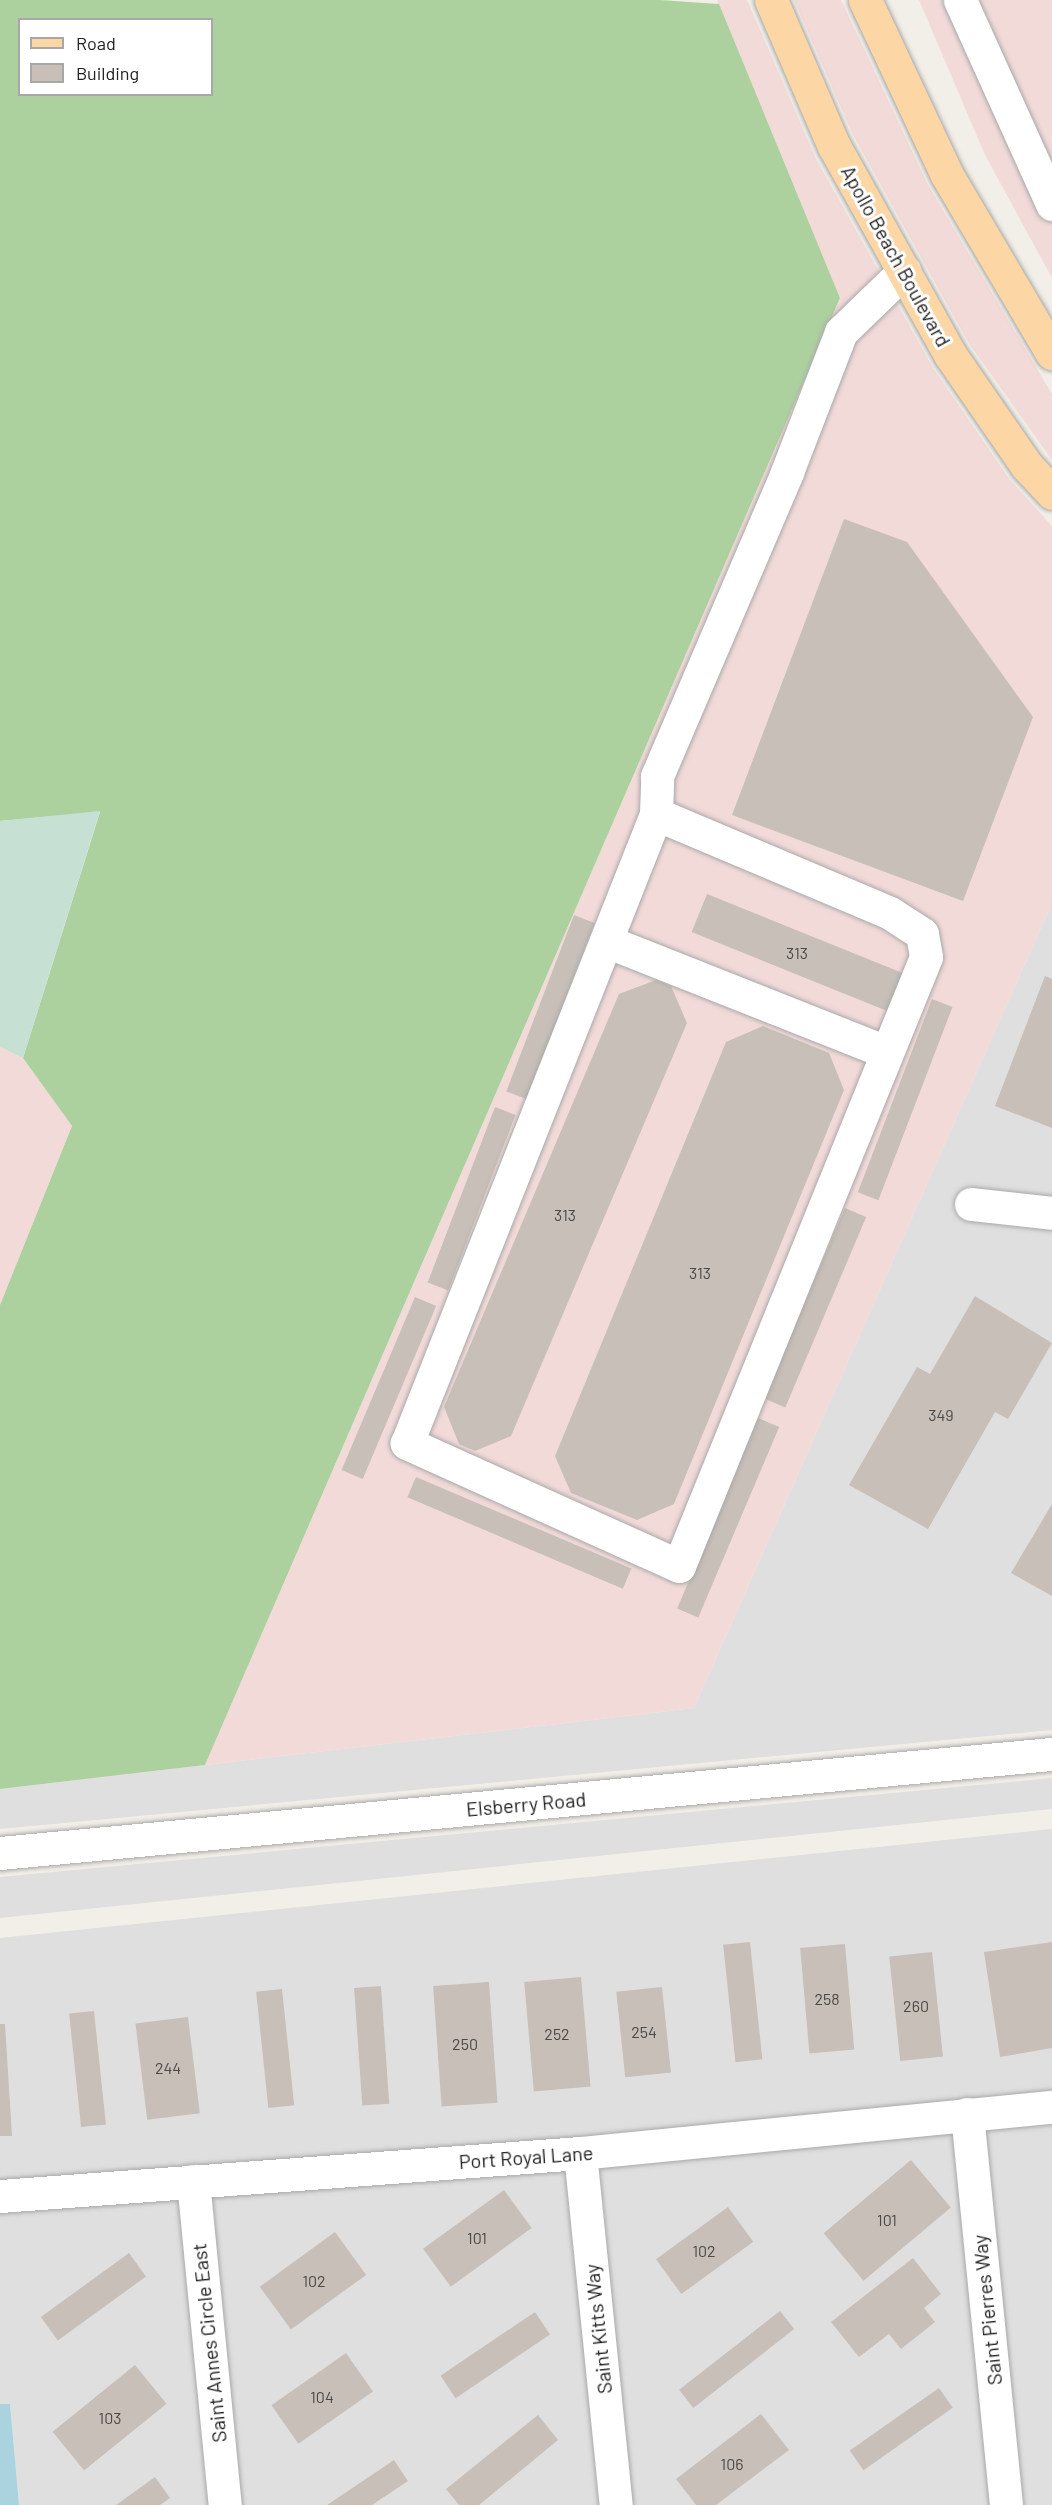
<!DOCTYPE html>
<html>
<head>
<meta charset="utf-8">
<style>
  body { margin:0 }
  #map { position:relative; width:1052px; height:2505px; overflow:hidden; background:#f2efe9; font-family:Barlow,sans-serif }
  div>[style] { position:absolute }
  [style*='--x'] { left:calc(var(--x)*1px); top:calc(var(--y)*1px); width:calc(var(--w)*1px); rotate:calc(var(--a)*1deg) }
  .residential>* { inset:0; background:#e0dfdf }
  .commercial>* { inset:0; background:#f2dad9 }
  .forest>* { inset:0; background:#add19e }
  .wetland>* { inset:0; background:#c6e0d4 }
  .water>* { inset:0; background:#aad3df }
  .building>* { inset:0; background:#c7bfb8; transform-origin:0 0 }
  .roads { filter:drop-shadow(0 0 2px #a9a9a9) drop-shadow(0 0 2px #a9a9a9) }
  .minor>* { height:33px; margin:-16.5px; padding:0 16.5px; transform-origin:16.5px; border-radius:16.5px; background:#fff }
  .major>* { height:33px; margin:-16.5px; padding:0 16.5px; transform-origin:16.5px; border-radius:16.5px; background:#fcd6a4 }
  span { translate:-50% -50%; white-space:nowrap; text-align:center; line-height:1.15; -webkit-text-stroke:6px #fff; paint-order:stroke }
  .number-label { font-size:16px; color:#4b4948 }
  .number-label span { -webkit-text-stroke-width:0 }
  .street-label { font-size:20px; color:#222 }
  .legend { position:absolute; left:18px; top:18px; width:195px; height:78px; box-sizing:border-box; background:#fff; border:2px solid #a7a7a7; margin:0; padding:8px 10px; list-style:none; font-size:18px; color:#222 }
  .legend li { display:flex; align-items:center; gap:12px; height:30px }
  .legend b { width:30px; border:2px solid #a7a7a7 }
</style>
</head>
<body>
<div id="map">
  <div class="residential">
    <div style="clip-path:polygon(1052px 903px,1052px 1730px,0 1829px,0 1789px,694px 1708px)"></div>
    <div style="clip-path:polygon(1052px 1778px,1052px 1809px,0 1918px,0 1877px)"></div>
    <div style="clip-path:polygon(1052px 1829px,1052px 2505px,19px 2505px,10px 2404px,0 2404px,0 1938px)"></div>
  </div>
  <div class="commercial">
    <div style="clip-path:polygon(717px 0,747px 0,816px 159px,933px 368px,1010px 480px,1052px 526px,1052px 903px,694px 1708px,205px 1765px,840px 298px)"></div>
    <div style="clip-path:polygon(794px 0,841px 0,928px 185px,1052px 394px,1052px 460px,968px 342px,853px 135px)"></div>
    <div style="clip-path:polygon(919px 0,1052px 0,1052px 278px,985px 155px)"></div>
    <div style="clip-path:polygon(0 1047px,23px 1058px,72px 1126px,0 1305px)"></div>
  </div>
  <div class="forest">
    <div style="clip-path:polygon(evenodd,0 0,660px 0,719px 4px,840px 298px,205px 1765px,0 1789px,0 1305px,72px 1126px,23px 1058px,100px 812px,0 821px,0 0,20px 20px,212px 20px,212px 94px,20px 94px,20px 20px)"></div>
  </div>
  <div class="wetland">
    <div style="clip-path:polygon(100px 811px,23px 1058px,0 1047px,0 821px)"></div>
  </div>
  <div class="water">
    <div style="clip-path:polygon(0 2404px,10px 2404px,19px 2505px,0 2505px)"></div>
  </div>
  <div class="building">
    <div style="clip-path:polygon(844px 519px,907px 542px,1033px 717px,963px 901px,732px 815px)"></div>
    <div style="left:707px;top:894px;width:213px;height:41px;rotate:22deg"></div>
    <div style="left:574px;top:915px;width:22px;height:189px;rotate:21deg"></div>
    <div style="clip-path:polygon(1045px 976px,1052px 979px,1052px 1128px,995px 1106px)"></div>
    <div style="clip-path:polygon(656px 980px,671px 986px,687px 1023px,511px 1436px,475px 1451px,459px 1444px,444px 1407px,619px 994px)"></div>
    <div style="left:932px;top:999px;width:22px;height:207px;rotate:21deg"></div>
    <div style="clip-path:polygon(763px 1026px,829px 1053px,844px 1090px,674px 1504px,637px 1520px,571px 1493px,555px 1456px,726px 1042px)"></div>
    <div style="left:495px;top:1107px;width:22px;height:188px;rotate:21deg"></div>
    <div style="left:845px;top:1208px;width:23px;height:207px;rotate:23deg"></div>
    <div style="clip-path:polygon(975px 1296px,1052px 1343px,1008px 1419px,995px 1412px,928px 1529px,849px 1485px,917px 1367px,930px 1374px)"></div>
    <div style="left:415px;top:1297px;width:23px;height:188px;rotate:23deg"></div>
    <div style="left:758px;top:1418px;width:23px;height:207px;rotate:23deg"></div>
    <div style="left:416px;top:1477px;width:234px;height:22px;rotate:23deg"></div>
    <div style="clip-path:polygon(1052px 1504px,1052px 1596px,1011px 1573px)"></div>
    <div style="left:750px;top:1942px;width:118px;height:27px;rotate:84deg"></div>
    <div style="clip-path:polygon(1052px 1942px,1052px 2048px,1000px 2057px,984px 1952px)"></div>
    <div style="left:845px;top:1944px;width:106px;height:45px;rotate:85deg"></div>
    <div style="left:932px;top:1952px;width:105px;height:43px;rotate:84deg"></div>
    <div style="left:581px;top:1977px;width:110px;height:57px;rotate:85deg"></div>
    <div style="left:489px;top:1982px;width:121px;height:56px;rotate:86deg"></div>
    <div style="left:381px;top:1986px;width:118px;height:27px;rotate:86deg"></div>
    <div style="left:662px;top:1987px;width:86px;height:46px;rotate:84deg"></div>
    <div style="left:282px;top:1989px;width:117px;height:26px;rotate:84deg"></div>
    <div style="left:94px;top:2011px;width:114px;height:25px;rotate:84deg"></div>
    <div style="left:188px;top:2017px;width:97px;height:53px;rotate:83deg"></div>
    <div style="clip-path:polygon(0 2024px,5px 2024px,12px 2136px,0 2136px)"></div>
    <div style="left:911px;top:2160px;width:62px;height:114px;rotate:50deg"></div>
    <div style="left:504px;top:2190px;width:47px;height:100px;rotate:54deg"></div>
    <div style="left:728px;top:2207px;width:43px;height:89px;rotate:54deg"></div>
    <div style="left:335px;top:2232px;width:53px;height:93px;rotate:54deg"></div>
    <div style="left:129px;top:2253px;width:29px;height:109px;rotate:54deg"></div>
    <div style="clip-path:polygon(913px 2258px,941px 2294px,924px 2308px,935px 2322px,901px 2349px,889px 2334px,859px 2357px,831px 2322px)"></div>
    <div style="left:780px;top:2311px;width:23px;height:128px;rotate:52deg"></div>
    <div style="left:535px;top:2312px;width:27px;height:114px;rotate:56deg"></div>
    <div style="left:346px;top:2353px;width:47px;height:91px;rotate:55deg"></div>
    <div style="left:135px;top:2365px;width:50px;height:106px;rotate:51deg"></div>
    <div style="left:939px;top:2388px;width:24px;height:109px;rotate:55deg"></div>
    <div style="clip-path:polygon(761px 2414px,789px 2450px,716px 2505px,696px 2505px,676px 2479px)"></div>
    <div style="clip-path:polygon(538px 2415px,558px 2440px,479px 2505px,459px 2505px,446px 2489px)"></div>
    <div style="clip-path:polygon(394px 2460px,408px 2481px,372px 2505px,327px 2505px)"></div>
    <div style="clip-path:polygon(155px 2477px,170px 2498px,160px 2505px,116px 2505px)"></div>
  </div>
  <div class="roads">
    <div class="minor">
      <div style="--x:960;--y:0;--w:224;--a:65.7"></div>
      <div style="--x:656;--y:814;--w:254;--a:22.9"></div>
      <div style="--x:890;--y:913;--w:38;--a:33"></div>
      <div style="--x:922;--y:934;--w:23;--a:80"></div>
      <div style="--x:926;--y:957;--w:657;--a:112.08"></div>
      <div style="--x:679;--y:1566;--w:299;--a:-155.7"></div>
      <div style="--x:407;--y:1443;--w:676;--a:-68.4"></div>
      <div style="--x:656;--y:814;--w:38;--a:-88"></div>
      <div style="--x:657;--y:776;--w:331;--a:-66.8"></div>
      <div style="--x:787;--y:472;--w:150;--a:-68.9"></div>
      <div style="--x:841;--y:332;--w:88;--a:-44.1"></div>
      <div style="--x:606;--y:941;--w:302;--a:21.6"></div>
      <div style="--x:971;--y:1204;--w:81;--a:6.3"></div>
      <div style="--x:0;--y:1853;--w:1057;--a:-5.38"></div>
      <div style="--x:967;--y:2114;--w:393;--a:84.3"></div>
      <div style="--x:580;--y:2153;--w:354;--a:84.2"></div>
      <div style="--x:193;--y:2181;--w:326;--a:84.4"></div>
      <div style="--x:0;--y:2196;--w:582;--a:-4.24"></div>
      <div style="--x:580;--y:2153;--w:474;--a:-5.6"></div>
    </div>
    <div class="major">
      <div style="--x:771;--y:0;--w:159;--a:66.7"></div>
      <div style="--x:834;--y:146;--w:240;--a:60.9"></div>
      <div style="--x:951;--y:356;--w:134;--a:55.4"></div>
      <div style="--x:1027;--y:466;--w:37;--a:47"></div>
      <div style="--x:865;--y:0;--w:193;--a:64.9"></div>
      <div style="--x:947;--y:175;--w:207;--a:59.5"></div>
    </div>
  </div>
  <div class="number-label">
    <span style="left:797px;top:953px">313</span>
    <span style="left:565px;top:1215px">313</span>
    <span style="left:700px;top:1273px">313</span>
    <span style="left:941px;top:1415px">349</span>
    <span style="left:827px;top:1999px">258</span>
    <span style="left:916px;top:2006px">260</span>
    <span style="left:644px;top:2032px">254</span>
    <span style="left:557px;top:2034px">252</span>
    <span style="left:465px;top:2044px">250</span>
    <span style="left:168px;top:2068px">244</span>
    <span style="left:887px;top:2220px">101</span>
    <span style="left:477px;top:2238px">101</span>
    <span style="left:704px;top:2251px">102</span>
    <span style="left:314px;top:2281px">102</span>
    <span style="left:322px;top:2397px">104</span>
    <span style="left:110px;top:2418px">103</span>
    <span style="left:732px;top:2464px">106</span>
  </div>
  <div class="street-label">
    <span style="left:896px;top:256px;rotate:61deg">Apollo Beach Boulevard</span>
    <span style="left:526px;top:1804px;rotate:-5deg">Elsberry Road</span>
    <span style="left:526px;top:2157px;rotate:-4deg">Port Royal Lane</span>
    <span style="left:987px;top:2310px;rotate:-96deg">Saint Pierres Way</span>
    <span style="left:598px;top:2329px;rotate:-96deg">Saint Kitts Way</span>
    <span style="left:209px;top:2343px;rotate:-96deg">Saint Annes Circle East</span>
  </div>
  <ul class="legend">
  <li><b style="height:8px;background:#fcd6a4"></b>Road</li>
  <li><b style="height:16px;background:#c7bfb8"></b>Building</li>
  </ul>
</div>
</body>
</html>
